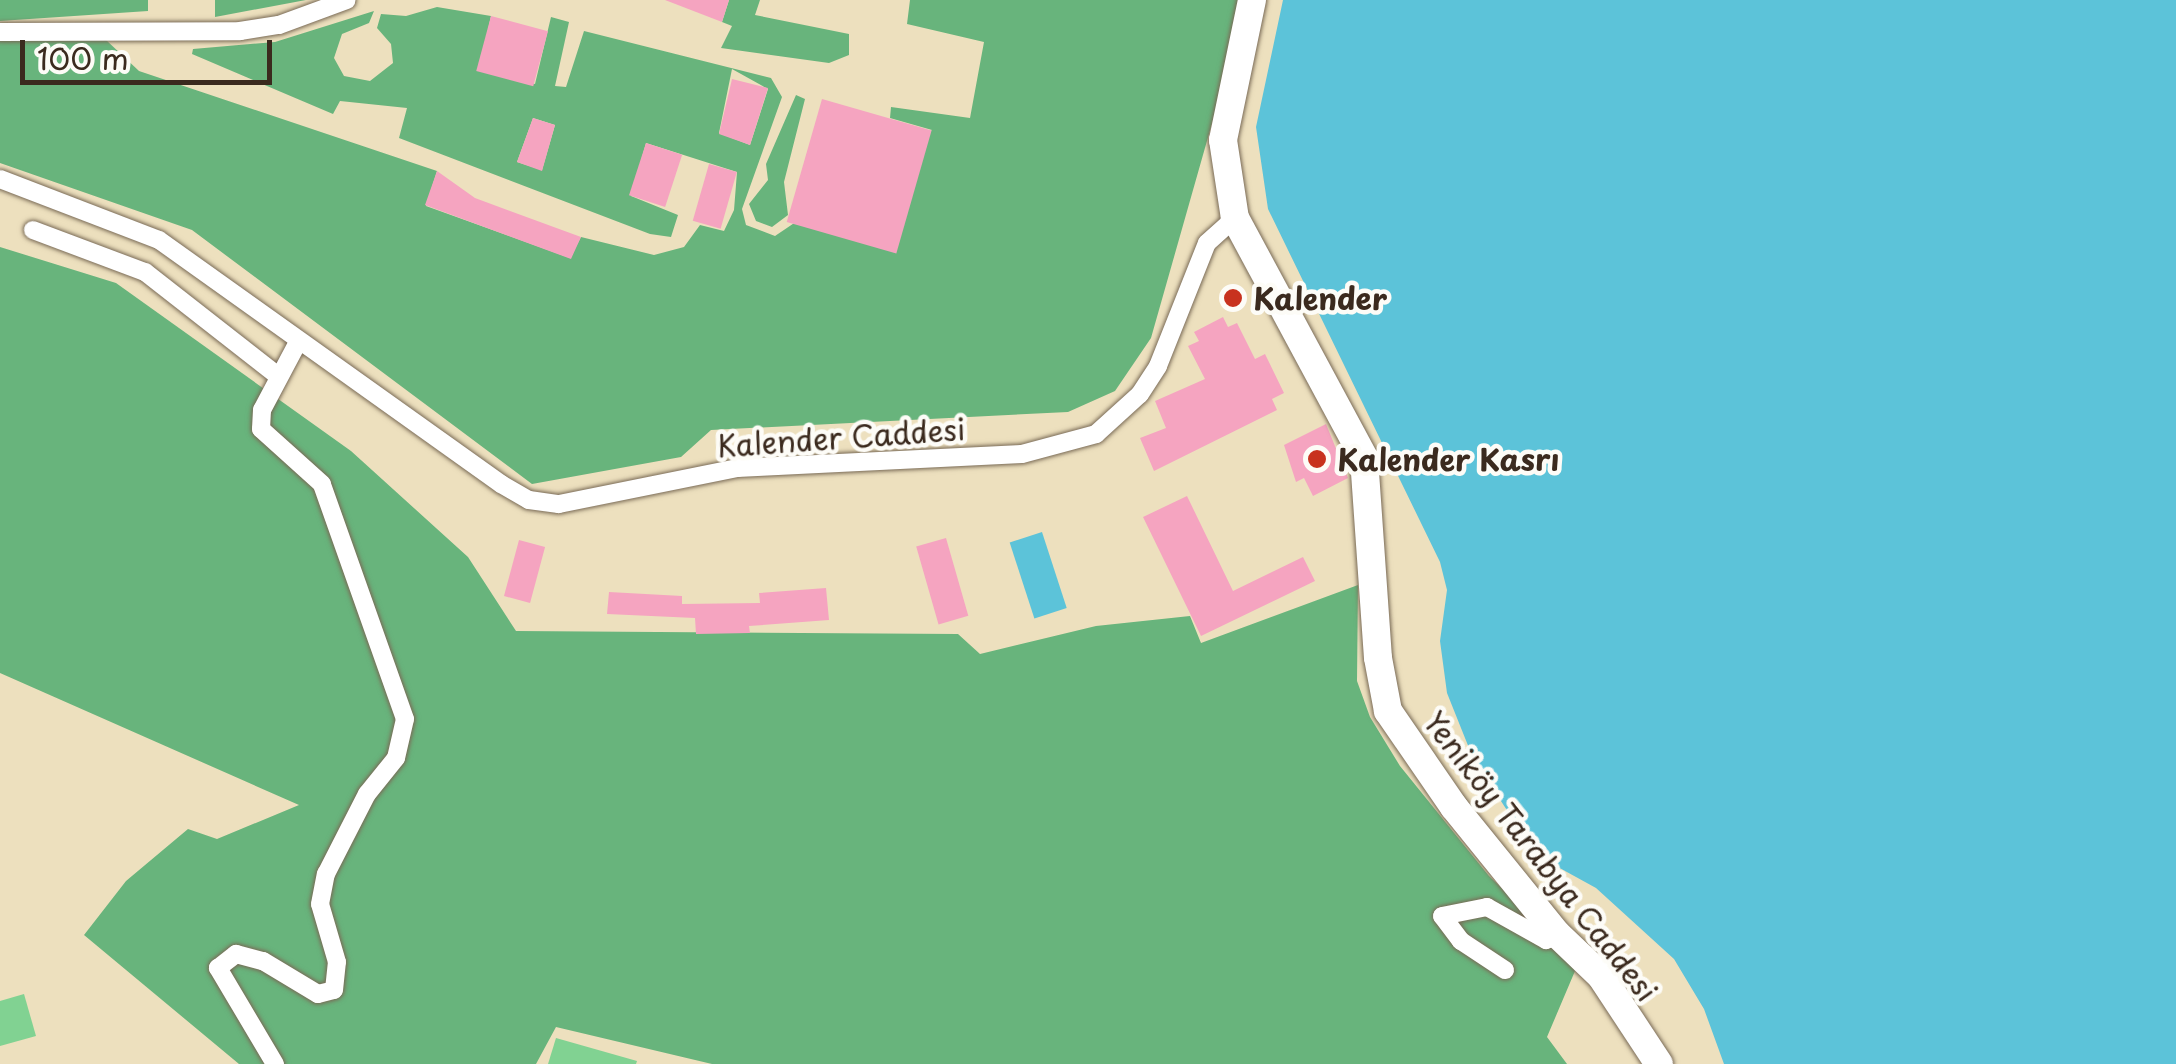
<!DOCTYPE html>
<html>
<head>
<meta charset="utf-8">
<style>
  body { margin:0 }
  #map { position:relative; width:2176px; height:1064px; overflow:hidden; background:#ede0be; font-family:"Playpen Sans",sans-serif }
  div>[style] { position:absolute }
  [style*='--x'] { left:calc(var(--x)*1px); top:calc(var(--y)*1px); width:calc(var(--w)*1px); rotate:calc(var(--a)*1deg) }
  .green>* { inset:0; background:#81d292 }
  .forest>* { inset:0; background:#68b47c }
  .water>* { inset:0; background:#5cc3d9; transform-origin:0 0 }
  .building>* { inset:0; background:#f5a4c0; transform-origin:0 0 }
  .roads { filter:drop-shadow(0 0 2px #796a56) drop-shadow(0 0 2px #796a56) }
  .minor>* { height:18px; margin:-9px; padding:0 9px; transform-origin:9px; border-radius:9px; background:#fff }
  .primary>* { height:28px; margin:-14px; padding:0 14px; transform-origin:14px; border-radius:14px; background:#fff }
  .dots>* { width:28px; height:28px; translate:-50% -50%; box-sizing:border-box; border:5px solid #fdfcf7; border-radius:50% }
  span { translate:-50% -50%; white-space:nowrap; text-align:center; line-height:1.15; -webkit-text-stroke:9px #fdfcf7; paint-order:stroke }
  .poi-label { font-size:30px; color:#3b2a1e; font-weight:700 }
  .left { translate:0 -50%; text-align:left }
  .street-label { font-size:30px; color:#3b2a1e }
  .scale { position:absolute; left:20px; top:40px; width:252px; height:45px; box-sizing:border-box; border:5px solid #3b2a1e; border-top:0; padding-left:12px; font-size:30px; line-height:35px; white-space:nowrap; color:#3b2a1e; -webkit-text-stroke:8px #fdfcf7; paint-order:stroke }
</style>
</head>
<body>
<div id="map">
  <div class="green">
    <div style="clip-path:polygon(24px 994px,36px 1036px,0 1046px,0 1001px)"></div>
    <div style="clip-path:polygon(556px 1038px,637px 1061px,636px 1064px,548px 1064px)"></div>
  </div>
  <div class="forest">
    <div style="clip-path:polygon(0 0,148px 0,148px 11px,0 21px)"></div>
    <div style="clip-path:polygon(215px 0,306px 0,215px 17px)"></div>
    <div style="clip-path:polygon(729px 0,760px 0,755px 15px,849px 34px,849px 55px,829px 63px,721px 48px,732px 26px,722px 22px)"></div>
    <div style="clip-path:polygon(evenodd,910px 0,1247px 0,1151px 338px,1115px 391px,1068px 412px,711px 430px,681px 457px,532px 484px,192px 230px,0 163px,0 41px,105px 39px,139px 71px,437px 171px,426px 206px,570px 258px,581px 237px,654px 255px,684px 247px,700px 225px,724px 231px,734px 210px,737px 172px,646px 143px,631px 196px,678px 215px,671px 237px,650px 234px,399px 138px,407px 108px,340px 101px,333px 114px,192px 54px,193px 49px,275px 42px,374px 11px,369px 23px,342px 34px,334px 58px,344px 76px,370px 81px,393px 63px,391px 44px,377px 28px,381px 14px,406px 16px,437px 7px,491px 16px,479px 70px,535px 84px,551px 17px,569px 22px,555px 86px,566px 87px,584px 31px,771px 78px,782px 97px,742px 209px,746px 225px,775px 236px,932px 130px,890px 118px,891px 107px,970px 118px,984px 42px,907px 24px,910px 0,732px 69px,768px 89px,750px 145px,719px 133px,732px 69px,910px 0,533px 118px,555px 125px,542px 170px,517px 162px,533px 118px)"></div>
    <div style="clip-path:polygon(796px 95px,805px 99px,784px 182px,788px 215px,772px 227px,756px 221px,749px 204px,768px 180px,766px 164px)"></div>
    <div style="clip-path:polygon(0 247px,116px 283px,351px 451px,468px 557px,516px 631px,958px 634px,980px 654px,1096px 626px,1190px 616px,1201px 643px,1358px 585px,1357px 681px,1370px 717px,1400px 766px,1489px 876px,1559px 943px,1575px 971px,1547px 1037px,1567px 1064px,712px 1064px,556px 1027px,536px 1064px,239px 1064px,84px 935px,126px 881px,188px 829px,217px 839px,299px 805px,0 673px)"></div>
  </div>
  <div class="water">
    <div style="clip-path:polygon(1283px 0,2176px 0,2176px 1064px,1724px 1064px,1704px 1009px,1674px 959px,1596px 888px,1536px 855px,1473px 758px,1447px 693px,1440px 641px,1447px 590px,1440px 562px,1268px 209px,1256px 127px)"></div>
    <div style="left:1042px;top:532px;width:80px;height:34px;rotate:72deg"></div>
  </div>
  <div class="building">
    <div style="clip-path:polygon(665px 0,729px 0,722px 22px)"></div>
    <div style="left:491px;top:16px;width:59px;height:57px;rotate:15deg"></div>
    <div style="clip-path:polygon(732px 79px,768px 88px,750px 145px,719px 134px)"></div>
    <div style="left:822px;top:99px;width:114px;height:128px;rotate:16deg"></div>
    <div style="clip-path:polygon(533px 118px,555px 125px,542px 171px,517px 162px)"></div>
    <div style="left:646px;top:143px;width:38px;height:55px;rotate:18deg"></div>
    <div style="left:709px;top:164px;width:29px;height:59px;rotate:16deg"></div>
    <div style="clip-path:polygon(437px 171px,475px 198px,581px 237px,571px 259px,425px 205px)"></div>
    <div style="clip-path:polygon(1223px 317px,1228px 327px,1237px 323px,1255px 359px,1265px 354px,1284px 393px,1272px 399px,1277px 410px,1154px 471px,1140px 438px,1166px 428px,1155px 401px,1205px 379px,1188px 346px,1199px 341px,1194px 332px)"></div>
    <div style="clip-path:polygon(1326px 424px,1348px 478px,1313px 496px,1304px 478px,1296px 482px,1284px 445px)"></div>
    <div style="clip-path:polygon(1187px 496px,1233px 591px,1303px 557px,1315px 581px,1201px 636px,1143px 517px)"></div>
    <div style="left:946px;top:538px;width:81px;height:31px;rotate:74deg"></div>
    <div style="left:519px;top:540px;width:27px;height:58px;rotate:15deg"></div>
    <div style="clip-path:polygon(826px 588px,829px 620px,749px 626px,750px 633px,696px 634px,695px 618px,607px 614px,609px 592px,682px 596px,682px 604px,760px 603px,759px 593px)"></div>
  </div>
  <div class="roads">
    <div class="minor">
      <div style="--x:0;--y:32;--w:240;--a:-0.2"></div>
      <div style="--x:240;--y:31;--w:39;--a:-9"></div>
      <div style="--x:279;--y:25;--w:72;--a:-20.2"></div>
      <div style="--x:0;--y:179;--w:170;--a:21"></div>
      <div style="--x:159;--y:240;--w:420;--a:35.5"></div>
      <div style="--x:501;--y:484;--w:32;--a:30"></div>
      <div style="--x:529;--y:500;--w:30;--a:8"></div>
      <div style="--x:559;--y:504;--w:182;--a:-11.4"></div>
      <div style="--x:737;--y:468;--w:285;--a:-2.8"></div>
      <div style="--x:1022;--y:454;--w:77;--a:-15.1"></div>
      <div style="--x:1096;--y:434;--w:59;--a:-42.3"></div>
      <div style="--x:1140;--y:394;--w:33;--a:-57"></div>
      <div style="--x:1158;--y:366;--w:132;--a:-68.3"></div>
      <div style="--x:1207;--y:243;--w:38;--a:-42"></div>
      <div style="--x:33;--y:230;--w:120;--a:20.6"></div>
      <div style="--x:145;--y:272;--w:169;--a:38"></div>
      <div style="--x:1505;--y:970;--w:53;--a:-146.6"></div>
      <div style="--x:1461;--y:941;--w:31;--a:-127"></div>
      <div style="--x:1442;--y:916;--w:46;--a:-11.3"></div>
      <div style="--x:1487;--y:907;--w:68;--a:29.2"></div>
      <div style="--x:1546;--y:940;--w:13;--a:-29"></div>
      <div style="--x:275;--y:1064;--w:112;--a:-120.7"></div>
      <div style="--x:218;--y:968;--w:23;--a:-38"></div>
      <div style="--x:236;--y:954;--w:28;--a:15"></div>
      <div style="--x:263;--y:961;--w:64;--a:31"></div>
      <div style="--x:318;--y:994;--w:16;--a:-14"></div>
      <div style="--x:334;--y:990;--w:28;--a:-84"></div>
      <div style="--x:337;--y:962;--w:60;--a:-106.3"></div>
      <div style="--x:320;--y:904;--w:31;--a:-79"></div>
      <div style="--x:326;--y:874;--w:90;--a:-62.9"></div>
      <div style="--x:367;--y:794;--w:46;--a:-51.1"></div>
      <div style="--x:396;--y:758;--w:40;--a:-77"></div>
      <div style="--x:405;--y:719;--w:249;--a:-109.5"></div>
      <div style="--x:322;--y:484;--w:82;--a:-138"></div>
      <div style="--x:261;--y:429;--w:19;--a:-87"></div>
      <div style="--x:262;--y:410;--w:77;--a:-62.1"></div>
    </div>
    <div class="primary">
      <div style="--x:1252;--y:0;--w:143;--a:101.7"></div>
      <div style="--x:1223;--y:140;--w:79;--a:81.3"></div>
      <div style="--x:1235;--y:218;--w:272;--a:61.7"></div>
      <div style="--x:1364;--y:458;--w:200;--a:86"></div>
      <div style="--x:1378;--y:658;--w:54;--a:79.3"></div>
      <div style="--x:1388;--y:711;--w:116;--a:55.5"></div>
      <div style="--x:1454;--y:807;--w:164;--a:51"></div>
      <div style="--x:1557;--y:934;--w:61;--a:43.7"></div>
      <div style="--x:1601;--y:976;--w:105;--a:56.6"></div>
    </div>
  </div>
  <div class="dots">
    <div style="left:1233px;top:298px;background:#c8321e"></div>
    <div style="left:1317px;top:459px;background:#c8321e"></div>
  </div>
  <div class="poi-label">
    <span class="left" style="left:1253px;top:298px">Kalender</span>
    <span class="left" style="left:1337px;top:459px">Kalender Kasrı</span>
  </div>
  <div class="street-label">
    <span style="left:841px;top:437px;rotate:-4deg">Kalender Caddesi</span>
    <span style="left:1541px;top:856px;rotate:52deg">Yeniköy Tarabya Caddesi</span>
  </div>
  <div class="scale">100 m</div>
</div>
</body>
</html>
